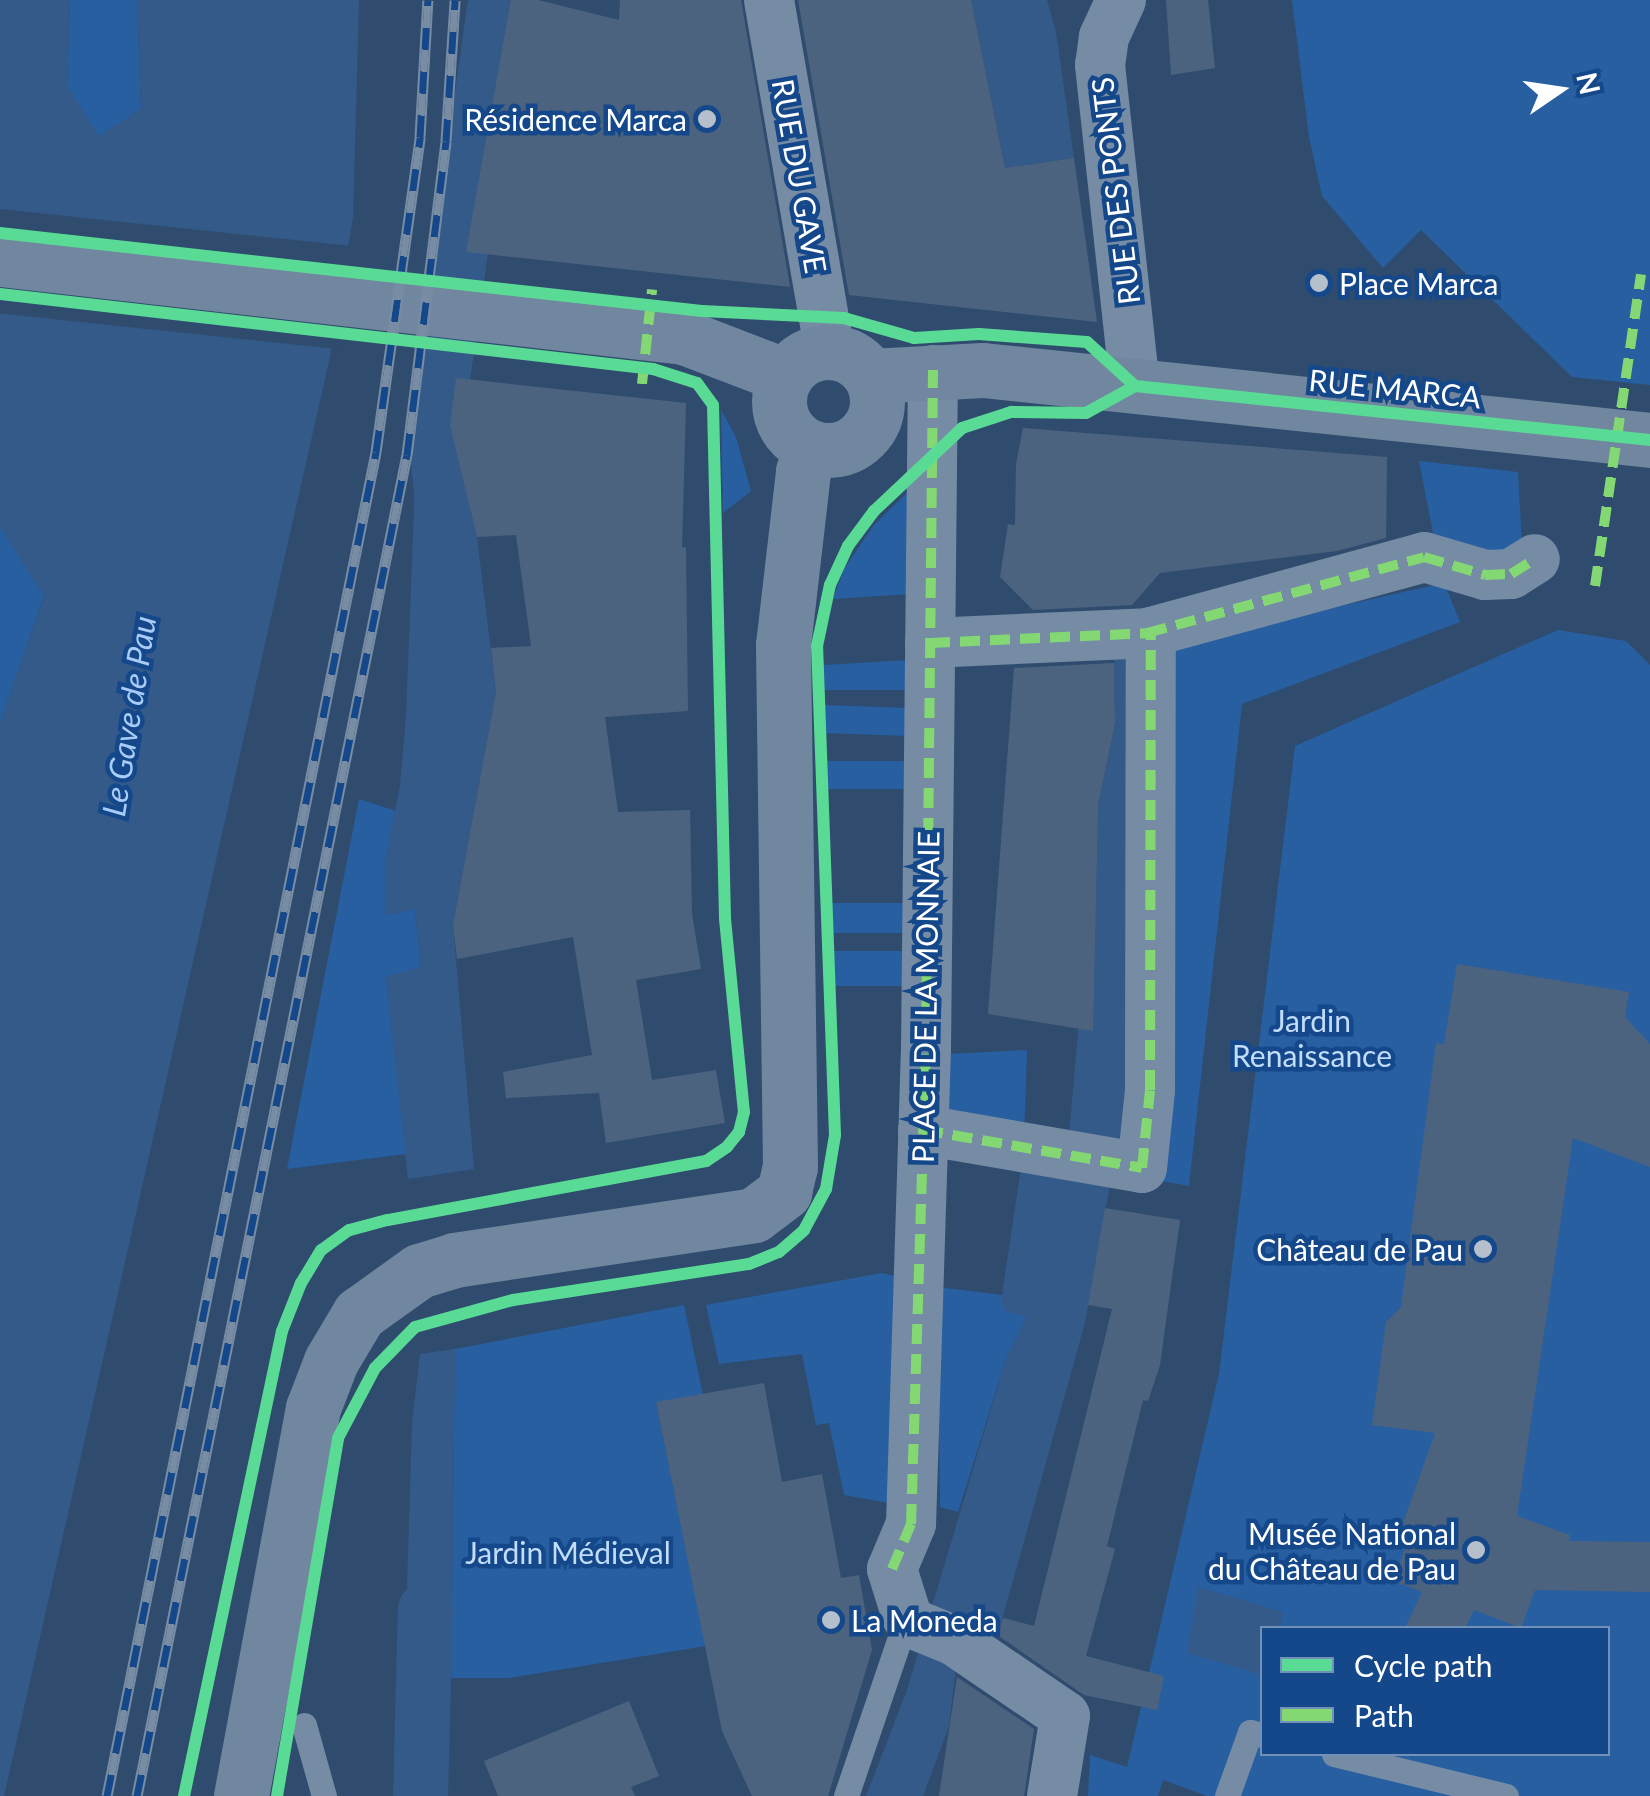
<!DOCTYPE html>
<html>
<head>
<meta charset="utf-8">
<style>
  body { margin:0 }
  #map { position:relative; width:1650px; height:1796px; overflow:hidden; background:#2f4c6f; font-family:Lato,sans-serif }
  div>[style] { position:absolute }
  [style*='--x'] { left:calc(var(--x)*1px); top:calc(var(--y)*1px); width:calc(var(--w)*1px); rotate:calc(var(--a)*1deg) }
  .green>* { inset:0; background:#275fa1; transform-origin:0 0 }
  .water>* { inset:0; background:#345a89; transform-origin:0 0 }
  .pier>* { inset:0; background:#2f4c6f; transform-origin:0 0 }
  .canal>* { height:55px; margin:-27.5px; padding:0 27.5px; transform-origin:27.5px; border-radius:27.5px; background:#345a89 }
  .building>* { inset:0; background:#4c6380 }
  .lane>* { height:25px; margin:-12.5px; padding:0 12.5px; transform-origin:12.5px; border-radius:12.5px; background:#768ca5 }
  .street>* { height:50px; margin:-25px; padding:0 25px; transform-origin:25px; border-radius:25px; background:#768ca5 }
  .secondary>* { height:55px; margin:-27.5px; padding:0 27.5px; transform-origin:27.5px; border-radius:27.5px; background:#71879f }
  .secondary>.ring { margin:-27.5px; padding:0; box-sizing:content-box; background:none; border:55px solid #71879f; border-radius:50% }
  .rail>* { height:11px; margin-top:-5.5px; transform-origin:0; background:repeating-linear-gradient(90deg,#14488a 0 22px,#788ca4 0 44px); box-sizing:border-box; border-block:2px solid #788ca4 }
  .quiet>* { height:10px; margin-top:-5px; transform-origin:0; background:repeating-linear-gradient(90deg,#83d873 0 20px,transparent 0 30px) }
  .cycleway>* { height:12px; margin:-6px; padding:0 6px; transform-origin:6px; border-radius:6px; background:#5adb95 }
  .dots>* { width:28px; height:28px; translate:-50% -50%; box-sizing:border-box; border:5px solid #14488a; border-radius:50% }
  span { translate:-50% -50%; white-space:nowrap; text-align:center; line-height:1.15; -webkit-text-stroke:9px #14488a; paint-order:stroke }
  .poi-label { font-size:30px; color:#fff }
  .right { translate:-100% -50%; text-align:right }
  .left { translate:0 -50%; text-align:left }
  .street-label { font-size:30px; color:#fff }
  .park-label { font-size:30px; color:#c2dcfb }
  .water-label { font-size:32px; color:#a8ccf7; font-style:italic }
  .legend { position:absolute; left:1260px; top:1626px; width:350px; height:130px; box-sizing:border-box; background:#14488a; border:2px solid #7291b9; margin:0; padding:12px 18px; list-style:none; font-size:30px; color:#fff }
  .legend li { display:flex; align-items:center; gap:20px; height:50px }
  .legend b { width:50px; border:2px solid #7291b9 }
  .north { position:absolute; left:1510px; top:40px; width:100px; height:100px; -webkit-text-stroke:8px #14488a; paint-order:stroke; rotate:77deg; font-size:28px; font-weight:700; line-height:40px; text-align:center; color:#fff }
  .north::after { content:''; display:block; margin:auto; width:35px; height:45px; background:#fff; clip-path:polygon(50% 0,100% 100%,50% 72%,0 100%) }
</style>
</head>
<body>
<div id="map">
  <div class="green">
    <div style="clip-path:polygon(70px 0,137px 0,141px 109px,98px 137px,67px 86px)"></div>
    <div style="clip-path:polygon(1292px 0,1650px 0,1650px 385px,1572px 377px,1421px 230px,1383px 268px,1322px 196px,1309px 137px)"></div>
    <div style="clip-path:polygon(721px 410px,736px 437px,751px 491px,723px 513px)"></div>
    <div style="clip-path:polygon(1419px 461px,1518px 472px,1522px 546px,1503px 552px,1435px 543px)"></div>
    <div style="clip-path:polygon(911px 489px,910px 594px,833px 599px,844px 569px,873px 526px)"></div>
    <div style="clip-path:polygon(0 526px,44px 596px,0 723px)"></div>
    <div style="clip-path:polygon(1444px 583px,1460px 622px,1242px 704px,1189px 1186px,1157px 1180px,1170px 644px)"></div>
    <div style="clip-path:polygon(evenodd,1558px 630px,1626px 641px,1650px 665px,1650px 1796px,1207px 1796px,1163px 1780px,1158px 1796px,1088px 1796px,1090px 1755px,1127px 1767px,1219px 1374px,1295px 746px,1558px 630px,1262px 1628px,1608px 1628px,1608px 1754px,1262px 1754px,1262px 1628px)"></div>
    <div style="clip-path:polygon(909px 660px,909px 690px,824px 690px,823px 665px)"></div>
    <div style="left:908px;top:708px;width:28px;height:83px;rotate:92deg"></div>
    <div style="left:827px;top:761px;width:81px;height:28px"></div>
    <div style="clip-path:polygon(359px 799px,396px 811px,385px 863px,386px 915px,415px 909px,421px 968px,386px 977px,406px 1154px,287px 1169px)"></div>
    <div style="left:905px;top:903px;width:30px;height:74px;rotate:90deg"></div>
    <div style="left:904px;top:951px;width:35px;height:71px;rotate:90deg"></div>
    <div style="clip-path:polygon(1027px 1050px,1024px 1137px,944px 1126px,947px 1054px)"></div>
    <div style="clip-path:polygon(882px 1273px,904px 1278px,895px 1504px,844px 1495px,829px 1423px,816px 1425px,802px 1354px,719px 1364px,706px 1305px)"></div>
    <div style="clip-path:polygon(937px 1287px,1002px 1295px,1004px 1310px,1027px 1317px,1006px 1359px,958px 1512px,940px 1507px)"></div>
    <div style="clip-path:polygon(684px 1305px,703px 1395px,656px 1403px,706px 1646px,509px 1678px,451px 1678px,455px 1349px)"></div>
  </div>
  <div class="water">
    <div style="clip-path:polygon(0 0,70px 0,67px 86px,99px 136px,141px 109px,137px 0,359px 0,353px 218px,330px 357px,4px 1796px,0 1796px,0 723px,44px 597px,0 526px)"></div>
    <div style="clip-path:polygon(971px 0,1047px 0,1056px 32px,1074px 158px,1005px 168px)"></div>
    <div style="clip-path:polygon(450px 425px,477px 537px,496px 692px,453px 925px,474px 1169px,408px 1179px,386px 977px,421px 967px,415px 909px,385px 915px,385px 863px,400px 786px,406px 716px,417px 430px)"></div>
    <div style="clip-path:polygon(1127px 645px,1134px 1076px,1115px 1156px,1068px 1146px,1098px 806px,1115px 723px,1114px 647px)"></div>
    <div style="clip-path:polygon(1021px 1168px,1112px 1173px,1085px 1323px,1000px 1627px,962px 1617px,949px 1726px,923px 1796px,866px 1796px,906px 1693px,1006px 1359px,1026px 1317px,1003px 1310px,1002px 1295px)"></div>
    <div style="clip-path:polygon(455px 1349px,451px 1678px,404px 1685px,412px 1424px,420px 1354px)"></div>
    <div style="clip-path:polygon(1198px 1587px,1283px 1612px,1280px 1628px,1262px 1628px,1262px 1675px,1187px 1653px)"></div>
    <div style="left:447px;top:1743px;width:53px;height:46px;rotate:91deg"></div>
  </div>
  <div class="pier">
    <div style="left:0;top:209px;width:356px;height:104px;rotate:6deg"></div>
  </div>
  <div class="canal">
    <div style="--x:442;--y:504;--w:76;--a:-95.3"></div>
    <div style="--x:435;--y:428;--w:432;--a:-82"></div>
    <div style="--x:420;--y:1796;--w:187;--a:-88.5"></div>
  </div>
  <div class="building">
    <div style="clip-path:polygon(511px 0,538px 0,619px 20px,620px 0,741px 0,790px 287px,466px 252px)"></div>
    <div style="clip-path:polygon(798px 0,971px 0,1005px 168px,1074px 158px,1097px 322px,849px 295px)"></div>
    <div style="clip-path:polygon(1166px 0,1208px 0,1215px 68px,1171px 75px)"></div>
    <div style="clip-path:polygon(456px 378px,686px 403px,682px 547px,686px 548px,688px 711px,605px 717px,618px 812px,690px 810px,692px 914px,701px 969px,636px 980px,652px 1080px,716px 1070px,725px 1123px,606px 1143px,599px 1093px,506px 1098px,503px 1072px,592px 1055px,573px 937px,457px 959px,453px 925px,496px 692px,491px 648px,531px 646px,516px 535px,477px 537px,450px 425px)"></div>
    <div style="clip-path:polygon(1023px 428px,1387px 457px,1386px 538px,1337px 551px,1160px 573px,1132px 605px,1033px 610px,1000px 577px,1008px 524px,1015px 525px,1016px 464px)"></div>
    <div style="clip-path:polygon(1114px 663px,1115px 723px,1098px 806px,1093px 1031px,988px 1014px,1014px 668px)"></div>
    <div style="clip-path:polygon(1457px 964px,1629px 992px,1625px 1017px,1650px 1044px,1650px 1167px,1573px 1138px,1517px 1516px,1570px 1535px,1570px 1541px,1650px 1542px,1650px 1592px,1535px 1590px,1521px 1628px,1474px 1610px,1465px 1628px,1405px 1628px,1422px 1592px,1393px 1581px,1408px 1540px,1398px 1537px,1435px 1433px,1372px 1425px,1386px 1322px,1401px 1307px,1436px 1043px,1444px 1044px)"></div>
    <div style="clip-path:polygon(1105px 1208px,1180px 1220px,1160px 1365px,1148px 1401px,1143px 1400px,1107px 1546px,1115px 1549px,1086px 1656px,1164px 1676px,1157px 1710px,1084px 1695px,977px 1621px,1000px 1627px,1003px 1618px,1034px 1626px,1112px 1309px,1088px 1305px)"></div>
    <div style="clip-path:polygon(764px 1383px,782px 1482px,822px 1474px,841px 1578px,859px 1575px,872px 1650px,828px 1796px,752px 1796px,722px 1731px,656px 1402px)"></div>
    <div style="clip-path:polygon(957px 1677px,1034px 1729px,1024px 1796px,939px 1796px)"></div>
    <div style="clip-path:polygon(629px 1701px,659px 1776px,631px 1787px,635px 1796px,498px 1796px,484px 1761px)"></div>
  </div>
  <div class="lane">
    <div style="--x:304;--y:1725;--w:74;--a:74.3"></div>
    <div style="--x:1334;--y:1754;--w:177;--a:13.7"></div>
    <div style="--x:846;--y:1796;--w:189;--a:-71.2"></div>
    <div style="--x:1227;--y:1796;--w:68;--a:-70.2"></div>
    <div style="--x:1250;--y:1732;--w:12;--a:14"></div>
  </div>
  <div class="street">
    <div style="--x:769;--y:0;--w:357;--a:80.2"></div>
    <div style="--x:1121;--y:0;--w:41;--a:114.7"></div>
    <div style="--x:1104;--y:37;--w:28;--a:98"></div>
    <div style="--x:1100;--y:65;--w:323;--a:83.8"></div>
    <div style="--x:933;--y:370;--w:678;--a:90.59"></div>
    <div style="--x:926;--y:1048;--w:476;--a:91.8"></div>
    <div style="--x:911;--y:1524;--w:49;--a:112.9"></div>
    <div style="--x:892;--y:1569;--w:50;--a:72.6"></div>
    <div style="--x:907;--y:1617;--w:12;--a:42"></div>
    <div style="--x:916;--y:1625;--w:42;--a:22.3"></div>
    <div style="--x:955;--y:1641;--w:133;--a:34.3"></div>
    <div style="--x:1065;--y:1716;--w:81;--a:99.2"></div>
    <div style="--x:930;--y:643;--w:217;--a:-2.6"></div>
    <div style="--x:1147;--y:633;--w:287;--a:-15.3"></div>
    <div style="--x:1424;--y:557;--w:64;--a:16.4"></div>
    <div style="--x:1485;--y:575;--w:26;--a:-2"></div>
    <div style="--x:1511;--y:574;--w:28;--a:-32"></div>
    <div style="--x:923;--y:1130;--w:222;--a:9.8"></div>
    <div style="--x:1142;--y:1168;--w:78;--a:-84.1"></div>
    <div style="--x:1150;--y:1090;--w:458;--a:-89.9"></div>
  </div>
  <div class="secondary">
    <div style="--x:0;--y:259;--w:688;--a:6.51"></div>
    <div style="--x:684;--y:337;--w:109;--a:20.9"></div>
    <div class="ring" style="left:779px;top:352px;width:43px;height:43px"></div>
    <div style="--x:871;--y:376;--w:112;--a:-3.1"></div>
    <div style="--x:983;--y:370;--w:671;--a:5.99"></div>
    <div style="--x:241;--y:1796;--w:395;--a:-79.5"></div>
    <div style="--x:313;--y:1408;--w:50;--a:-69"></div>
    <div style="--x:331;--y:1361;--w:55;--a:-59.2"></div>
    <div style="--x:359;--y:1314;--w:74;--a:-35.6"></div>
    <div style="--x:419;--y:1271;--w:37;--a:-17"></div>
    <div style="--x:454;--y:1260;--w:303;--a:-8.5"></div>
    <div style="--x:754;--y:1215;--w:38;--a:-37"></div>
    <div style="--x:784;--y:1192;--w:26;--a:-77"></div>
    <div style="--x:790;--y:1167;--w:522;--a:-90.77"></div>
    <div style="--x:783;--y:645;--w:175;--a:-83.4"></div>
    <div style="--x:803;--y:471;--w:25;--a:-67"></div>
  </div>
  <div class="rail">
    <div style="--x:107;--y:1796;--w:1371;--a:-78.68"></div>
    <div style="--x:376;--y:452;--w:318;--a:-82"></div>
    <div style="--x:420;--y:137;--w:137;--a:-86.7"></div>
    <div style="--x:137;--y:1796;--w:1368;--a:-78.62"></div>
    <div style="--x:407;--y:455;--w:316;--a:-82.9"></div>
    <div style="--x:446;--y:141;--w:141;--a:-86.3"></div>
  </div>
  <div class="quiet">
    <div style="--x:642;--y:384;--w:95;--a:-83.9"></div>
    <div style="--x:1595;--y:586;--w:315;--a:-81.6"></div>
    <div style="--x:930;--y:643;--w:217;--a:-2.6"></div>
    <div style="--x:1147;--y:633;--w:287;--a:-15.3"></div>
    <div style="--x:1424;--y:557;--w:64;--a:16.4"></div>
    <div style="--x:1485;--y:575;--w:26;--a:-2"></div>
    <div style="--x:1511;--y:574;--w:28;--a:-32"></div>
    <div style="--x:923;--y:1130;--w:222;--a:9.8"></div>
    <div style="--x:1142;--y:1168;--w:78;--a:-84.1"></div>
    <div style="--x:1150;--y:1090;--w:458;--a:-89.9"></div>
    <div style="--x:892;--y:1569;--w:49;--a:-67.1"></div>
    <div style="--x:911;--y:1524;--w:476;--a:-88.2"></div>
    <div style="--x:926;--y:1048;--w:678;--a:-89.41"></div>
  </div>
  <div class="cycleway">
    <div style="--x:0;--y:233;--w:706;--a:6.34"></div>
    <div style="--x:702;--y:311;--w:142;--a:2.8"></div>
    <div style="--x:844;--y:318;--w:73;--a:15.9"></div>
    <div style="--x:914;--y:338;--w:65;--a:-3.5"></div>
    <div style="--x:979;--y:334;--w:108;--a:4.2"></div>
    <div style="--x:1087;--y:342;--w:65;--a:42.5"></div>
    <div style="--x:0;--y:294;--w:657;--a:6.55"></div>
    <div style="--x:653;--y:369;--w:46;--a:17.7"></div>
    <div style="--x:697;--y:383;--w:27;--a:54"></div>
    <div style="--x:713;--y:405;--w:514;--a:88.66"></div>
    <div style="--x:725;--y:919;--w:194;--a:84.4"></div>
    <div style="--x:744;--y:1112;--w:21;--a:104"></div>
    <div style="--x:739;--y:1132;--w:19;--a:129"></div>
    <div style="--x:727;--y:1147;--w:25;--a:146"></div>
    <div style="--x:706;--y:1161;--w:324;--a:169.5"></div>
    <div style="--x:387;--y:1220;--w:39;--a:165"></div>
    <div style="--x:349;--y:1230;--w:34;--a:144"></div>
    <div style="--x:321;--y:1250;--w:39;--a:121"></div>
    <div style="--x:301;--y:1283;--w:52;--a:111.6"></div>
    <div style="--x:282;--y:1331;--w:475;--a:101.9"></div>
    <div style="--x:1135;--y:386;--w:518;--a:5.99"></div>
    <div style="--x:277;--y:1796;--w:363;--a:-80.3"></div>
    <div style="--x:338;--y:1438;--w:79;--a:-62.1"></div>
    <div style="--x:375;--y:1368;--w:57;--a:-45.7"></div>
    <div style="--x:415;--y:1327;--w:102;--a:-15.4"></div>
    <div style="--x:513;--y:1300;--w:239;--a:-8.7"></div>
    <div style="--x:749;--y:1264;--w:32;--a:-22"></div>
    <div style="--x:779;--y:1252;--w:33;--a:-41"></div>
    <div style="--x:804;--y:1230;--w:47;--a:-61.8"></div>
    <div style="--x:826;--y:1189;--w:55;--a:-80.5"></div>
    <div style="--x:835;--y:1135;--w:489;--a:-92.1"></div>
    <div style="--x:817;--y:646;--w:62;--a:-78"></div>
    <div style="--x:830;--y:585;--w:43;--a:-65.2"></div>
    <div style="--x:848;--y:546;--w:44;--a:-53.4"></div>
    <div style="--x:874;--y:511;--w:121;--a:-43.3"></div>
    <div style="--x:962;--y:428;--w:52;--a:-18.1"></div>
    <div style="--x:1011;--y:412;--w:75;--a:0.8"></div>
    <div style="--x:1086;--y:413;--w:56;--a:-28.9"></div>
  </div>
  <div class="dots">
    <div style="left:707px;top:119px;background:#b6c0cd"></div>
    <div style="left:1319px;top:283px;background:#b6c0cd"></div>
    <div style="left:1483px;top:1249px;background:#b6c0cd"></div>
    <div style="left:1476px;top:1550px;background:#b6c0cd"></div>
    <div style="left:831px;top:1620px;background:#b6c0cd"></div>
  </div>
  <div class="poi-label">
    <span class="right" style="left:687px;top:119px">Résidence Marca</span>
    <span class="left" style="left:1339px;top:283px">Place Marca</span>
    <span class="right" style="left:1463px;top:1249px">Château de Pau</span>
    <span class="right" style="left:1456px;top:1550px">Musée National<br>du Château de Pau</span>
    <span class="left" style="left:851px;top:1620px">La Moneda</span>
  </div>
  <div class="street-label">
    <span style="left:800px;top:176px;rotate:80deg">RUE DU GAVE</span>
    <span style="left:1115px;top:191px;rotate:-97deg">RUE DES PONTS</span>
    <span style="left:1395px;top:388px;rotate:6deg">RUE MARCA</span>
    <span style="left:925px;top:997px;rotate:-89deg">PLACE DE LA MONNAIE</span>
  </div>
  <div class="park-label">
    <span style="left:1312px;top:1037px">Jardin<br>Renaissance</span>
    <span style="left:568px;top:1552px">Jardin Médieval</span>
  </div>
  <div class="water-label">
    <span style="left:129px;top:716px;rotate:-81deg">Le Gave de Pau</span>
  </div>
  <ul class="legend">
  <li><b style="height:12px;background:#5adb95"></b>Cycle path</li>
  <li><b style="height:12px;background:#83d873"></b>Path</li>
  </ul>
  <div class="north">N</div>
</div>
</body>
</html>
